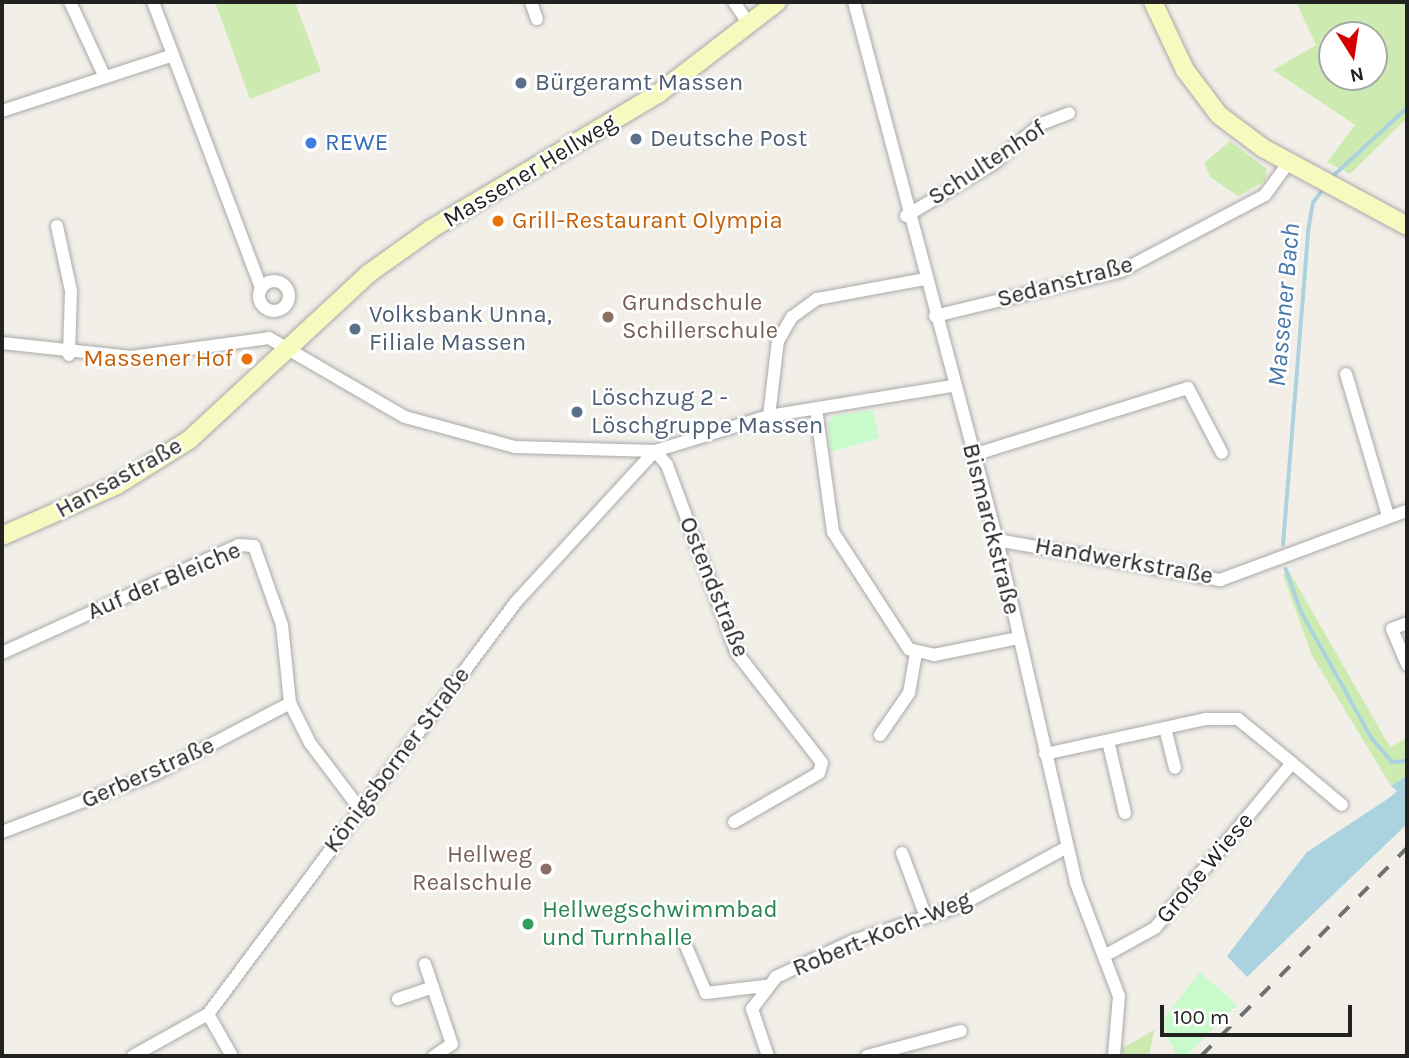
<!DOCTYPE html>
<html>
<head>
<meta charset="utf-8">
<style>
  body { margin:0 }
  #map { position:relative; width:1409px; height:1058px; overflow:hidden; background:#f2efe9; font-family:Karla,sans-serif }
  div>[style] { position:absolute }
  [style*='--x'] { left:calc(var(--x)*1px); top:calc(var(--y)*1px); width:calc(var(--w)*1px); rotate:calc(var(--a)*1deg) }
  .grass>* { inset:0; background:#cdebb0 }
  .park>* { inset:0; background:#c8facc }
  .water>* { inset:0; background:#aad3df }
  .stream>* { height:3.5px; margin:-1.75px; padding:0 1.75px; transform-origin:1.75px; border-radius:1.75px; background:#aad3df }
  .roads { filter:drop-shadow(0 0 2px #a9a9a9) drop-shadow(0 0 2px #a9a9a9) }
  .minor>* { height:12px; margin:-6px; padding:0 6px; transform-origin:6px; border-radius:6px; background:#fff }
  .minor>.ring { margin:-6px; padding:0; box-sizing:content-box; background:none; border:12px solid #fff; border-radius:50% }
  .secondary>* { height:18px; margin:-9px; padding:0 9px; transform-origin:9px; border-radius:9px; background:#f7fabf }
  .rail>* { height:3.5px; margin-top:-1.75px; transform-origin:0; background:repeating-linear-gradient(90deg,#707070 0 14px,transparent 0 28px) }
  .dots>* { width:19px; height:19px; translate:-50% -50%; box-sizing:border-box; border:4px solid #fff; border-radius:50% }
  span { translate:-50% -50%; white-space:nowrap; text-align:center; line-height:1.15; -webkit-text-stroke:5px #fff; paint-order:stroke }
  .service-label { font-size:24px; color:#4e5e75 }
  .left { translate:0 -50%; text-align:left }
  .shop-label { font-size:24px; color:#366cbe }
  .street-label { font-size:24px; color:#222 }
  .food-label { font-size:24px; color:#c56008 }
  .right { translate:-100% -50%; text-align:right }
  .education-label { font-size:24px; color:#785e54 }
  .leisure-label { font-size:24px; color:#27864d }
  .water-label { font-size:26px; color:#4a7aab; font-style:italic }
  .frame { position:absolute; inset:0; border:4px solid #222; pointer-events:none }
  .north { position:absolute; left:1318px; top:21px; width:70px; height:70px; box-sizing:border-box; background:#fff; border:2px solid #a7a7a7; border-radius:50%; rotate:168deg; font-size:19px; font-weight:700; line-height:28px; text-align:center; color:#222 }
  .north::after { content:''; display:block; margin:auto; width:24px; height:32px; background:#d40000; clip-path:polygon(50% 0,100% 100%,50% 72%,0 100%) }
  .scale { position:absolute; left:1160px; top:1005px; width:192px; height:32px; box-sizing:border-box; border:4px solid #222; border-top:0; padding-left:9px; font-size:21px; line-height:24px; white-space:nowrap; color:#222; -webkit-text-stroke:5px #fff; paint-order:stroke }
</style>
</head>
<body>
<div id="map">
  <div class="grass">
    <div style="clip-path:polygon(215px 2px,295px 2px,321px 71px,250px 99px)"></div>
    <div style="clip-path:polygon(evenodd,1296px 2px,1407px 2px,1407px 118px,1350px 174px,1327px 162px,1355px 125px,1273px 70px,1316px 45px,1296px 2px,1374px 35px,1374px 77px,1332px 77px,1332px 35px,1374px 35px)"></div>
    <div style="clip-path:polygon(1230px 141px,1267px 169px,1265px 181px,1238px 196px,1210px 177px,1204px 163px)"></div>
    <div style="clip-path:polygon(1289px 571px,1390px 747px,1407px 738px,1407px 776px,1391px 786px,1312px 656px,1283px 575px)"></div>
    <div style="clip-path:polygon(1154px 1030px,1149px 1056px,1121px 1056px,1123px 1048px)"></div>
  </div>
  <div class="park">
    <div style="clip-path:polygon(873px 410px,879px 438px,831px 452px,828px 423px,834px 416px)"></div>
    <div style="clip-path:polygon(1200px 972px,1237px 1005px,1186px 1056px,1177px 1056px,1161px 1022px)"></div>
  </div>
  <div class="water">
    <div style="clip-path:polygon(1407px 776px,1407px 824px,1247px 977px,1227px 956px,1307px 852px,1389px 798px,1397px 791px,1391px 786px)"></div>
  </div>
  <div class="stream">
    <div style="--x:1332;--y:177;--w:102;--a:-42.6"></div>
    <div style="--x:1283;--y:545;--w:315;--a:-85.4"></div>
    <div style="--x:1308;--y:231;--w:28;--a:-80"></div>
    <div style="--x:1313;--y:203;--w:17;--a:-54"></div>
    <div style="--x:1286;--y:569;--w:47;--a:70"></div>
    <div style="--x:1302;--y:613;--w:143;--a:60.8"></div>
    <div style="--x:1372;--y:738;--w:31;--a:50"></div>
    <div style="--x:1392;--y:762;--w:15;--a:-4"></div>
  </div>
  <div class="roads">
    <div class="minor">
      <div style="--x:70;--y:2;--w:78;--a:65.1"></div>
      <div style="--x:153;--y:2;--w:306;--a:69.3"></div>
      <div style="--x:531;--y:2;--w:18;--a:71"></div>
      <div style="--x:734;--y:2;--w:27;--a:56"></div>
      <div style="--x:854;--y:2;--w:557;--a:75.11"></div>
      <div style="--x:997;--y:540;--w:352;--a:77"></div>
      <div style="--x:1076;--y:883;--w:121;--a:69.2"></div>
      <div style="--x:1119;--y:996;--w:60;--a:94.8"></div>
      <div style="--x:2;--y:111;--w:180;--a:-18.1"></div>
      <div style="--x:906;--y:216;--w:101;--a:-30.9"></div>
      <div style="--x:993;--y:164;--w:62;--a:-39.8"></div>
      <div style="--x:1041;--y:124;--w:30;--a:-21"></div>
      <div style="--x:57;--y:226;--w:66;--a:77.8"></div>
      <div style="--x:71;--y:291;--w:64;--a:91.8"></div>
      <div class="ring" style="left:259px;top:281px;width:18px;height:18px"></div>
      <div style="--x:935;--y:316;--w:191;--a:-13.6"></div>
      <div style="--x:1121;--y:271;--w:163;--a:-27.8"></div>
      <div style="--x:1265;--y:195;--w:39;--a:-54"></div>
      <div style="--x:2;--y:343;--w:130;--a:6.2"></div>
      <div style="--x:131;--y:357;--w:139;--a:-7.8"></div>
      <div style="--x:269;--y:338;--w:157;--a:30.2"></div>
      <div style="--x:405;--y:417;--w:114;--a:15.3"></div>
      <div style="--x:515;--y:447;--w:140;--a:1.6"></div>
      <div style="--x:655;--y:451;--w:119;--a:-17.1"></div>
      <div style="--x:769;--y:416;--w:186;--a:-9.3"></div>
      <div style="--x:1346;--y:374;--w:148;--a:73.5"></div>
      <div style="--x:816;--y:409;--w:124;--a:82.1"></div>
      <div style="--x:833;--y:532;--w:140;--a:57"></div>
      <div style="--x:909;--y:649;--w:26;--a:13"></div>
      <div style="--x:934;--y:655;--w:86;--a:-11.4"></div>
      <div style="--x:769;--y:416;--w:76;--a:-83.2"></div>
      <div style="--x:778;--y:341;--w:28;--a:-60"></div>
      <div style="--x:792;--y:317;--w:31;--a:-36"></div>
      <div style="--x:817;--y:299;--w:110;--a:-10.5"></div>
      <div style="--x:655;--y:451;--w:18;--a:49"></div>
      <div style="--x:667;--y:465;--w:199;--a:69.7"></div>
      <div style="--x:736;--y:652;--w:140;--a:52.2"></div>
      <div style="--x:822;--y:763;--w:10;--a:107"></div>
      <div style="--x:819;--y:773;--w:98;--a:150"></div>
      <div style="--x:973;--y:455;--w:225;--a:-17.3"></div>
      <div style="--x:1188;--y:388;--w:73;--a:62.4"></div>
      <div style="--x:997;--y:540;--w:227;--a:10.2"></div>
      <div style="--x:1220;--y:580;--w:199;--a:-20.3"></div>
      <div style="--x:1407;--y:623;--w:16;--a:158"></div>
      <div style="--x:1392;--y:629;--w:39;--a:67"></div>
      <div style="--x:2;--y:653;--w:260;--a:-24.5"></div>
      <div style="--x:239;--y:545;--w:15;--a:4"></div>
      <div style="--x:254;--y:546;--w:84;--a:70.5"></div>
      <div style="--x:282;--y:625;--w:78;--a:84.1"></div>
      <div style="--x:290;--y:703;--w:45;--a:63.4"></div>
      <div style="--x:310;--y:743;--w:83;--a:52.9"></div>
      <div style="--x:1165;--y:728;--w:41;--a:76"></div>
      <div style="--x:880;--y:735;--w:51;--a:-55.4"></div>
      <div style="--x:909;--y:693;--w:39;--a:-80"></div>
      <div style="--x:1108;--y:741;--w:74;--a:76.7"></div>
      <div style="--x:1045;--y:754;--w:165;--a:-12.3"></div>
      <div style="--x:1206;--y:719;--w:32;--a:0"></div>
      <div style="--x:1238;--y:719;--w:70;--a:39.2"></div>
      <div style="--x:1292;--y:763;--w:214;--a:129.7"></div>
      <div style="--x:1155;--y:928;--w:58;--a:151.2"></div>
      <div style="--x:1292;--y:763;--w:65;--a:40"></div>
      <div style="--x:2;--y:832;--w:164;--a:-20.8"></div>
      <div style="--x:155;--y:774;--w:153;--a:-27.7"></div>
      <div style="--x:902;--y:853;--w:68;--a:69.4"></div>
      <div style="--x:686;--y:946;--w:51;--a:66.9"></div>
      <div style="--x:706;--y:993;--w:59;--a:-6.8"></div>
      <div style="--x:425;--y:964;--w:84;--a:71.4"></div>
      <div style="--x:452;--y:1044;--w:22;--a:146"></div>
      <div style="--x:398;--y:999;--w:37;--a:-19"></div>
      <div style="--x:208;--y:1014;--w:48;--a:60.3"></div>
      <div style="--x:133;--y:1056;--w:86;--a:-29.2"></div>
      <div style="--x:208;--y:1014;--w:514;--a:-53.22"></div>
      <div style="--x:516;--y:602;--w:205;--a:-47.4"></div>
      <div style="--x:768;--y:1056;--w:50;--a:-108.8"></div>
      <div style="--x:752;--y:1009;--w:40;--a:-53"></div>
      <div style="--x:776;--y:977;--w:85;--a:-25.1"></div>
      <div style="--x:853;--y:941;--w:109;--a:-18.1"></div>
      <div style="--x:957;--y:907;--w:125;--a:-28.6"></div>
      <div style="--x:867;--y:1056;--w:97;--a:-14.9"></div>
    </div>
    <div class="secondary">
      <div style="--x:1153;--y:2;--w:75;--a:64.8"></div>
      <div style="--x:1185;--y:70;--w:56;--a:52.9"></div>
      <div style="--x:1219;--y:115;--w:55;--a:36.9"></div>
      <div style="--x:1263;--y:148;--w:164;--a:28.4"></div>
      <div style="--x:2;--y:536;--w:126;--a:-23.9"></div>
      <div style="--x:117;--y:485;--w:85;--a:-32"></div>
      <div style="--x:189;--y:440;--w:244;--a:-42.8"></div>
      <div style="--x:368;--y:274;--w:77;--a:-35.5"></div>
      <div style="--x:431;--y:229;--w:265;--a:-30.8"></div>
      <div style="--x:659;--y:93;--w:149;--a:-37.6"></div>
    </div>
  </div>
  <div class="rail">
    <div style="--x:1201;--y:1056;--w:293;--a:-45.3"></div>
  </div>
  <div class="dots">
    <div style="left:521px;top:83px;background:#5c6f8a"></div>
    <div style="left:636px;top:139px;background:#5c6f8a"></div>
    <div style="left:311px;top:143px;background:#3f7fe0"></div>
    <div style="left:498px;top:221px;background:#e8710a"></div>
    <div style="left:608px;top:317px;background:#8d6e63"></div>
    <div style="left:355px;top:329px;background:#5c6f8a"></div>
    <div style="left:247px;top:359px;background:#e8710a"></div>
    <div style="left:577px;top:412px;background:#5c6f8a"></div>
    <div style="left:546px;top:869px;background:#8d6e63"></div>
    <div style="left:528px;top:924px;background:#2e9e5b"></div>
  </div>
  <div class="service-label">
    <span class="left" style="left:535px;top:83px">Bürgeramt Massen</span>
    <span class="left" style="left:650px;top:139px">Deutsche Post</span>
    <span class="left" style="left:369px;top:329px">Volksbank Unna,<br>Filiale Massen</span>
    <span class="left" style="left:591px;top:412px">Löschzug 2 -<br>Löschgruppe Massen</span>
  </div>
  <div class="shop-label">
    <span class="left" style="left:325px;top:143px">REWE</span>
  </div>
  <div class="street-label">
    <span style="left:987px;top:163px;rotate:-33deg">Schultenhof</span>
    <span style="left:530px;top:171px;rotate:-31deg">Massener Hellweg</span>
    <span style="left:1065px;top:282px;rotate:-15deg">Sedanstraße</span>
    <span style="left:119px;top:478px;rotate:-29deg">Hansastraße</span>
    <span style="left:991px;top:529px;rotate:76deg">Bismarckstraße</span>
    <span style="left:1124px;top:561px;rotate:10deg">Handwerkstraße</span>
    <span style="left:164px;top:581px;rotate:-23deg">Auf der Bleiche</span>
    <span style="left:714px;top:587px;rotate:68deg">Ostendstraße</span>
    <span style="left:397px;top:760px;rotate:-53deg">Königsborner Straße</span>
    <span style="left:148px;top:773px;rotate:-24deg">Gerberstraße</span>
    <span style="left:1205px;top:868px;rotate:-50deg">Große Wiese</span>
    <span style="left:882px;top:934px;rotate:-22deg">Robert-Koch-Weg</span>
  </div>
  <div class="food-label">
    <span class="left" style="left:512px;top:221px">Grill-Restaurant Olympia</span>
    <span class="right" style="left:233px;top:359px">Massener Hof</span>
  </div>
  <div class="education-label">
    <span class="left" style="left:622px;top:317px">Grundschule<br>Schillerschule</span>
    <span class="right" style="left:532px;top:869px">Hellweg<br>Realschule</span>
  </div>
  <div class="leisure-label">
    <span class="left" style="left:542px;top:924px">Hellwegschwimmbad<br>und Turnhalle</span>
  </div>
  <div class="water-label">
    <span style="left:1284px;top:305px;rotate:-85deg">Massener Bach</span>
  </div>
  <div class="frame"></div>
  <div class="north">N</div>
  <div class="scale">100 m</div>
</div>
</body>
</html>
